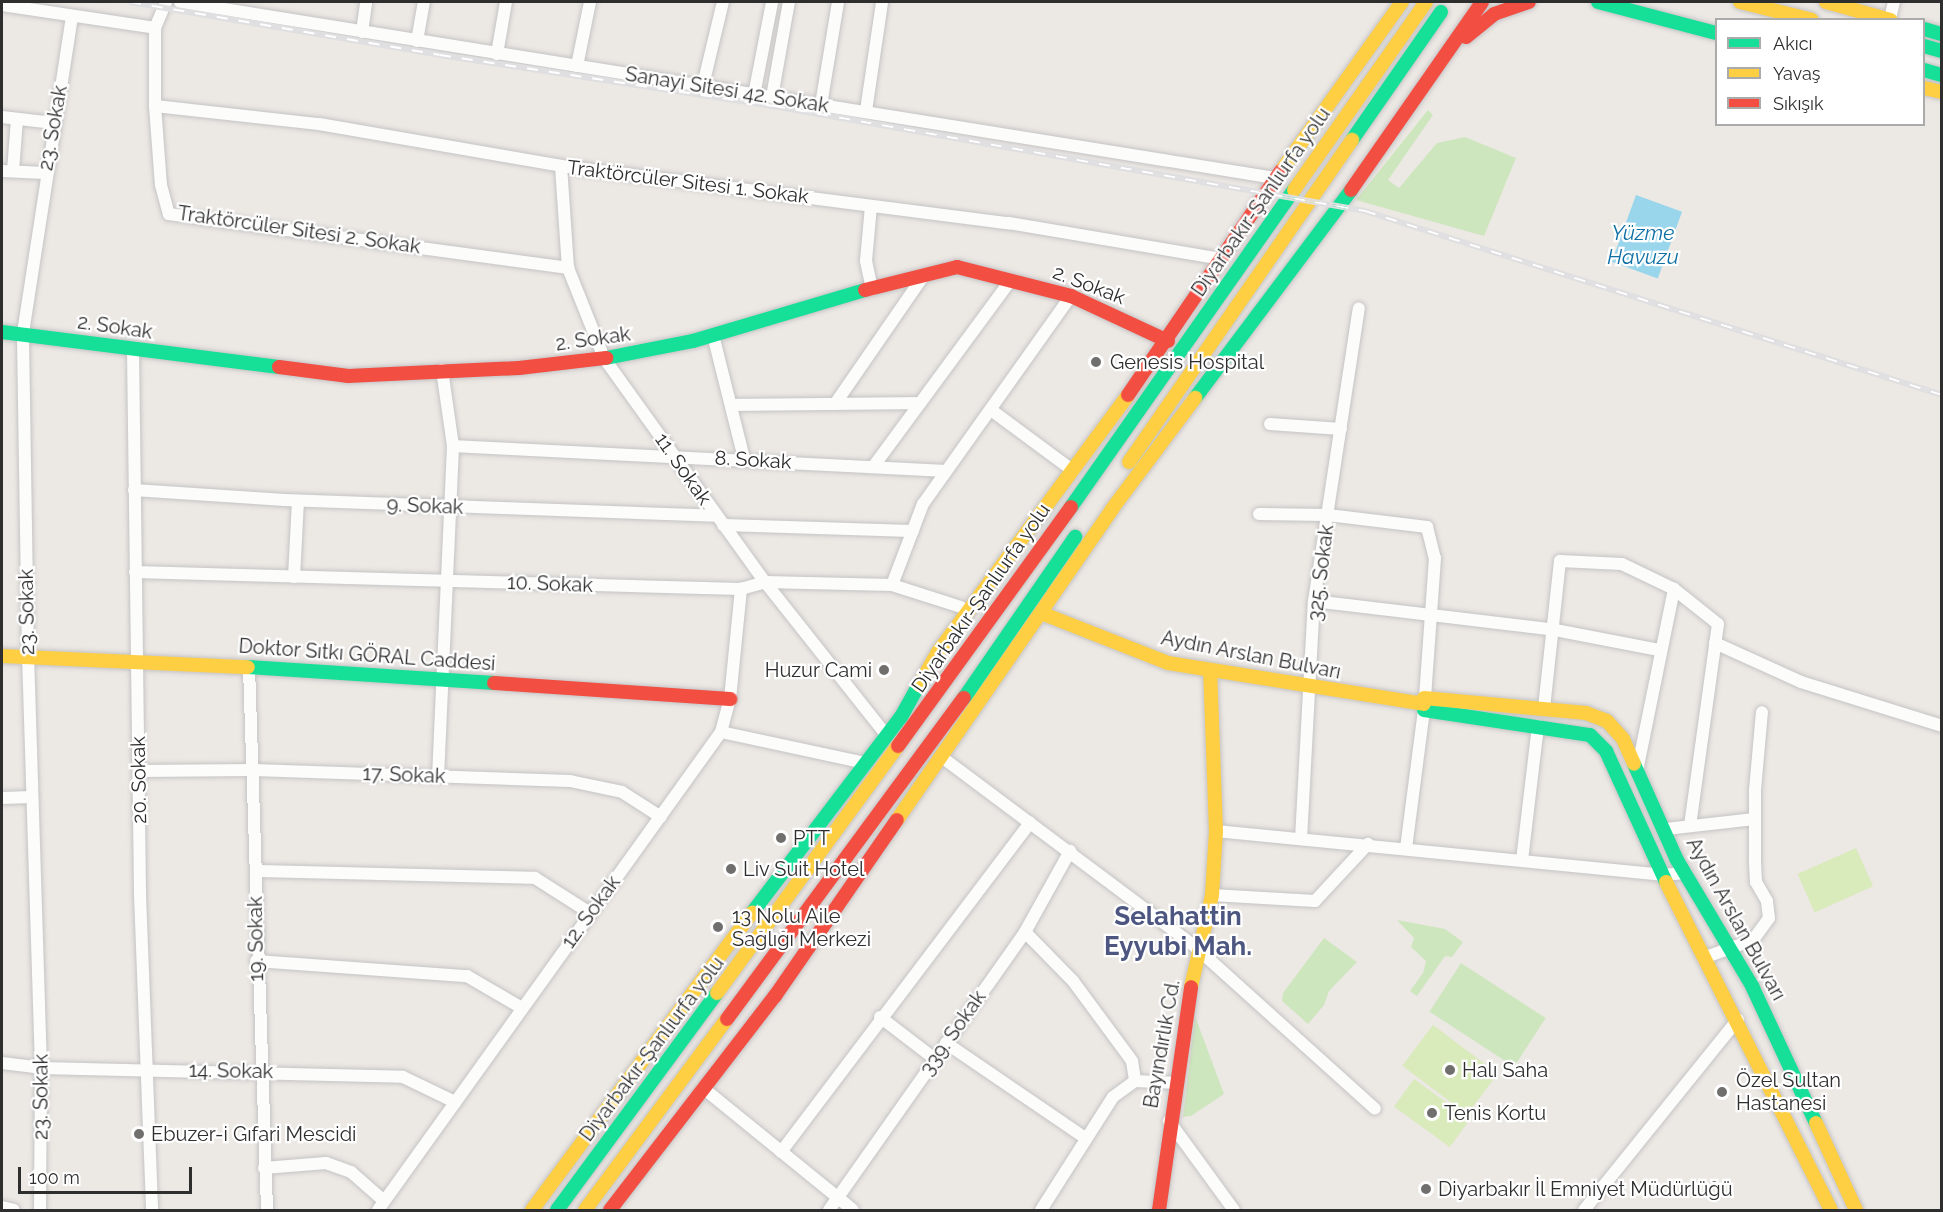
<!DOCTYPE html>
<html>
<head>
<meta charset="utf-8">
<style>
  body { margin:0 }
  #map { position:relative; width:1943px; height:1212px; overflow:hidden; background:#ece8e4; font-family:Raleway,sans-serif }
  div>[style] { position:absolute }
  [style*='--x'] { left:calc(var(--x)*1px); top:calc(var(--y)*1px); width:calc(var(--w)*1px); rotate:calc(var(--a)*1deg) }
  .green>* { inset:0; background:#cee6be; transform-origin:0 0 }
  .pitch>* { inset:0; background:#d9eabb; transform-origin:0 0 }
  .water>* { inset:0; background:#99d6ec; transform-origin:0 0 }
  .roads { filter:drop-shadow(0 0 2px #c5c4c5) drop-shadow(0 0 2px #c5c4c5) }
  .street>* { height:12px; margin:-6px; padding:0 6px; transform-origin:6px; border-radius:6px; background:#fcfcfb }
  .fast>* { height:14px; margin:-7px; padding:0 7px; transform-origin:7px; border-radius:7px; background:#16e098 }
  .slow>* { height:14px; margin:-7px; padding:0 7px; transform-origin:7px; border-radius:7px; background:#ffcf43 }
  .jam>* { height:14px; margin:-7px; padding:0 7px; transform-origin:7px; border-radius:7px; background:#f24e42 }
  .rail>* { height:6px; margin-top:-3px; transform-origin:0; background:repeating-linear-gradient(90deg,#fff 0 11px,#dfdfe1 0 22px); box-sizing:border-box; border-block:2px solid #dfdfe1 }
  .dots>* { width:16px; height:16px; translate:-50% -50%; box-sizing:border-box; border:3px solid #fff; border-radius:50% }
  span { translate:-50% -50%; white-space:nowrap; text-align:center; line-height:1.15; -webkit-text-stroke:4.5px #fff; paint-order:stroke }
  .street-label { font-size:20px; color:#2e2e2e }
  .poi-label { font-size:20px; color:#2e2e2e }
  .left { translate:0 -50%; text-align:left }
  .right { translate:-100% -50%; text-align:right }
  .water-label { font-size:21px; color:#0d6fa3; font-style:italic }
  .district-label { font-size:26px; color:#4d5680; font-weight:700 }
  .frame { position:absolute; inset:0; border:3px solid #2e2e2e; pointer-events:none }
  .legend { position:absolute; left:1715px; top:18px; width:210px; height:108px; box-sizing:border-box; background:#fff; border:2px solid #ababab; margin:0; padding:8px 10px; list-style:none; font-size:18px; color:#2e2e2e }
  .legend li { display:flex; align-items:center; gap:12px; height:30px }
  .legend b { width:30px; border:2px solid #ababab }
  .scale { position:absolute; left:18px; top:1167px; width:174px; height:27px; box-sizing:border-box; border:3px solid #2e2e2e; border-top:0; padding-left:8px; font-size:18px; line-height:21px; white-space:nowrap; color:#2e2e2e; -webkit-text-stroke:4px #fff; paint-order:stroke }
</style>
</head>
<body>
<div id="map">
  <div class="green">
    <div style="clip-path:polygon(1428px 110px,1433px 115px,1388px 180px,1399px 188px,1437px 143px,1465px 137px,1516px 158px,1484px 236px,1356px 200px)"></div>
    <div style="clip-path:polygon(1397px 920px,1445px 929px,1463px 942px,1452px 957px,1445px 956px,1417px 996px,1410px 991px,1423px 973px,1426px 961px,1411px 947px,1414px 938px)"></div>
    <div style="clip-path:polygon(1324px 938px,1357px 962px,1329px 991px,1324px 1005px,1308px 1024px,1282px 1001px,1283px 993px)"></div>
    <div style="left:1461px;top:963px;width:101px;height:58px;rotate:33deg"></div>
    <div style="clip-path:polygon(1195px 1016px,1224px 1094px,1191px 1116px,1183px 1117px)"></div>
  </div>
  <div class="pitch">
    <div style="left:1856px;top:848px;width:42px;height:64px;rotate:66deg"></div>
    <div style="left:1433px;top:1025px;width:81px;height:51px;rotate:37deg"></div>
    <div style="left:1414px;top:1079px;width:69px;height:34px;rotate:36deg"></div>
  </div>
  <div class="water">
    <div style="left:1636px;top:195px;width:49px;height:71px;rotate:20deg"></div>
  </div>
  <div class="roads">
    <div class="street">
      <div style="--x:166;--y:2;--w:28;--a:113"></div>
      <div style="--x:155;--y:28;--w:78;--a:90"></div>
      <div style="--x:155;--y:106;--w:79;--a:85.7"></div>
      <div style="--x:161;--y:185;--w:30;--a:75"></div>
      <div style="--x:169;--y:214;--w:403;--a:7.7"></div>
      <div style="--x:180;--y:2;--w:1109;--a:9.13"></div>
      <div style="--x:2;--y:5;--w:155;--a:8.5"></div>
      <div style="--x:1890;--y:19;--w:17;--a:-77"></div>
      <div style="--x:362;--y:32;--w:30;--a:-82"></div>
      <div style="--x:417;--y:41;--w:40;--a:-80"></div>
      <div style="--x:497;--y:54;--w:53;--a:-80.2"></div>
      <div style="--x:577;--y:66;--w:65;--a:-78.5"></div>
      <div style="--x:703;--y:85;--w:85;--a:-76.5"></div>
      <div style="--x:754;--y:95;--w:95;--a:-79"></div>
      <div style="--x:772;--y:97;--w:97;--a:-79.9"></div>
      <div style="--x:821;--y:105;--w:104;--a:-80.6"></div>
      <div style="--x:155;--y:106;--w:165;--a:6.3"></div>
      <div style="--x:319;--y:124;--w:246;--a:9.8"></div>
      <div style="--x:561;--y:166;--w:452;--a:7.3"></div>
      <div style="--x:1009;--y:223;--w:215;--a:9.6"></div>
      <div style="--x:866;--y:111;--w:110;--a:-81.6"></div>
      <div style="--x:2;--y:117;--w:52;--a:6.6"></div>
      <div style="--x:561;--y:166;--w:102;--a:86.1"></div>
      <div style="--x:568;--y:268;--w:97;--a:68.2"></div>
      <div style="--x:604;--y:358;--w:276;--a:54.3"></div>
      <div style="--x:765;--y:582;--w:196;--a:51.6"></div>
      <div style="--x:2;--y:171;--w:43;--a:2.7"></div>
      <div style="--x:13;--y:171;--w:52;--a:-85.6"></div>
      <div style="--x:871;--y:206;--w:55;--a:95.2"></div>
      <div style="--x:866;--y:261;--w:29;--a:78"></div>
      <div style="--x:713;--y:335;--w:127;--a:75.9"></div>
      <div style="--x:133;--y:350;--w:545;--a:89.26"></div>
      <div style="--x:140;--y:895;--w:315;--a:87.8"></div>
      <div style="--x:835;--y:404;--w:157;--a:-55.4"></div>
      <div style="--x:731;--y:405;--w:189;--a:-0.6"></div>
      <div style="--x:991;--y:410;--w:101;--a:36.5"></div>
      <div style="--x:1270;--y:424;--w:71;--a:4"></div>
      <div style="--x:453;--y:446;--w:493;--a:2.9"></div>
      <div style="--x:873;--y:467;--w:232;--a:-53.6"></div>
      <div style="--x:134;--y:490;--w:151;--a:3.8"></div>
      <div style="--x:285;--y:500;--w:432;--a:2.1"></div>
      <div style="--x:1259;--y:514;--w:69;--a:0.8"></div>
      <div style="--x:1328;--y:515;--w:100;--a:6.9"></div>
      <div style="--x:1427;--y:527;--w:32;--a:76"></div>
      <div style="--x:1435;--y:558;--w:152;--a:94.1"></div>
      <div style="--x:1424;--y:710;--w:139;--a:97.4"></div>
      <div style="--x:723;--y:525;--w:190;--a:1.8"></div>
      <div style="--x:135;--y:572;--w:606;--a:1.61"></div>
      <div style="--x:741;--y:589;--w:25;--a:-16"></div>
      <div style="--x:765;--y:582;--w:127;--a:1.4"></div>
      <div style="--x:892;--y:585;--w:72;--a:17.7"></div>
      <div style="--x:294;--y:577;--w:76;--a:-87"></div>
      <div style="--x:892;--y:585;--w:87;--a:-69.1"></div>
      <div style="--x:923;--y:504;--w:255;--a:-54.6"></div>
      <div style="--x:1314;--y:601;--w:238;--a:6.8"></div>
      <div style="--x:1550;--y:629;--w:111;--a:10.9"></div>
      <div style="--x:1715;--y:643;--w:94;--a:24.4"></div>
      <div style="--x:1801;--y:682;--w:148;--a:17.3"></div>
      <div style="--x:249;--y:667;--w:543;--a:88.1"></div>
      <div style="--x:1544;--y:708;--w:148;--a:-83.8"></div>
      <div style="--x:1560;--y:561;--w:62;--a:2.8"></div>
      <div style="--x:1622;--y:564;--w:58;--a:25.7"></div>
      <div style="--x:1674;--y:589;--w:56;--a:38.5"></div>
      <div style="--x:1718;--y:624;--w:203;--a:97.9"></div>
      <div style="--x:721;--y:732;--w:147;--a:12.1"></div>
      <div style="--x:943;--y:758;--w:311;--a:36.8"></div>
      <div style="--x:1192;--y:944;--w:246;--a:42"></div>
      <div style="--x:139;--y:771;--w:115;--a:-0.5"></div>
      <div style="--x:254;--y:770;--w:316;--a:2"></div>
      <div style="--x:570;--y:781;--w:53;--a:11.9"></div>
      <div style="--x:622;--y:792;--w:46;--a:32.7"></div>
      <div style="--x:1637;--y:771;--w:186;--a:-78.5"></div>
      <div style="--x:438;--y:777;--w:331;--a:-87.4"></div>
      <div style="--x:453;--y:446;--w:77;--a:-98.2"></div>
      <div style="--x:2;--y:798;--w:30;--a:-2"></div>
      <div style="--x:1666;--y:829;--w:89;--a:-6.5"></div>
      <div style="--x:1216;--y:831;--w:448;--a:5.6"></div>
      <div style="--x:1662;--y:875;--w:24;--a:-5"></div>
      <div style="--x:1301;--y:839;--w:238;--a:-86.9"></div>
      <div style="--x:1314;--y:601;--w:296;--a:-81.3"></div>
      <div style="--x:1522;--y:860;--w:135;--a:-83.2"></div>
      <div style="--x:256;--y:871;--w:279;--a:1.4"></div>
      <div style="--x:535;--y:878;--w:65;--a:32.5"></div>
      <div style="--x:1212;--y:895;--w:103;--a:3.3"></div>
      <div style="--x:1315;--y:901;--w:78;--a:-47.1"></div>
      <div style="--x:1025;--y:932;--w:69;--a:45.6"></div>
      <div style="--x:1073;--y:981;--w:99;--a:53.6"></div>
      <div style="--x:1132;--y:1061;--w:20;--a:81"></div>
      <div style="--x:1706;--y:957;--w:50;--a:-19.9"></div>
      <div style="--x:1753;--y:940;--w:27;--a:-54"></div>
      <div style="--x:1769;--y:918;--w:17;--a:-97"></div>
      <div style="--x:1767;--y:901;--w:22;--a:-120"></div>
      <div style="--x:1756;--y:882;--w:21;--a:-93"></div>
      <div style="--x:1755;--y:861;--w:71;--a:-90"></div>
      <div style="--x:1755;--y:790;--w:78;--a:-84.9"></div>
      <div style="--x:256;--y:961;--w:212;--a:4.1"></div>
      <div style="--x:467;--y:976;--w:64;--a:30.2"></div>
      <div style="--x:880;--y:1017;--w:69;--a:37.4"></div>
      <div style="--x:946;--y:1043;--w:167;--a:34.3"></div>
      <div style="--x:2;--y:1063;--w:39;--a:7"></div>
      <div style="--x:41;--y:1068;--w:362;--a:1.4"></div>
      <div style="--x:403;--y:1077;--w:58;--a:25.7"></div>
      <div style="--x:703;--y:1088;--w:193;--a:39.1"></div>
      <div style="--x:1169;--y:1121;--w:110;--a:53.9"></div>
      <div style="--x:781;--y:1152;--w:413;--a:-52.9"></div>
      <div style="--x:264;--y:1168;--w:62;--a:-4.6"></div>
      <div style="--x:326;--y:1163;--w:27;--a:20"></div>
      <div style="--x:351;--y:1172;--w:44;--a:41.3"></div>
      <div style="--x:2;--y:1207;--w:12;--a:14"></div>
      <div style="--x:40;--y:1210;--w:142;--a:-89.6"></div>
      <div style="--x:41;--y:1068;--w:412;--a:-91.8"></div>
      <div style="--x:28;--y:656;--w:323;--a:-90.9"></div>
      <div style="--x:23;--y:333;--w:321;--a:-81.2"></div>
      <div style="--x:378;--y:1210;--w:588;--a:-54.34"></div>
      <div style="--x:721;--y:732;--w:34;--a:-75"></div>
      <div style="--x:730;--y:699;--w:111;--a:-84.3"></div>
      <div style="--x:829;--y:1210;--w:340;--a:-54.8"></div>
      <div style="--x:1025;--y:932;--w:93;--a:-60.9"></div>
      <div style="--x:1041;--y:1210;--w:134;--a:-57.5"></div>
      <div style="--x:1113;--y:1097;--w:27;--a:-36"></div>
      <div style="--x:1135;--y:1081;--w:42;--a:2.7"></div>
      <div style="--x:1584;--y:1210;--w:245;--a:-51.1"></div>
    </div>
    <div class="fast">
      <div style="--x:1598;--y:2;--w:122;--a:14.7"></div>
      <div style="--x:1924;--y:29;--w:19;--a:16"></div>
      <div style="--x:1924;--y:46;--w:19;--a:16"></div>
      <div style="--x:1924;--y:70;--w:19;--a:16"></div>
      <div style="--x:1352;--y:140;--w:156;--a:-55.2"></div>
      <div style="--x:2;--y:332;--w:279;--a:7.2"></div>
      <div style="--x:606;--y:358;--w:89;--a:-11.1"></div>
      <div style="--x:693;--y:341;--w:179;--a:-16.5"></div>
      <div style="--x:1195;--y:398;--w:260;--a:-53.1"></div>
      <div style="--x:1071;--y:507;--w:388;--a:-54.9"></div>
      <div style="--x:248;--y:667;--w:247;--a:3.7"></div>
      <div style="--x:964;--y:698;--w:196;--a:-55.4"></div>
      <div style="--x:1424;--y:710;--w:168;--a:8.6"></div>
      <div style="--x:1590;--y:735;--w:23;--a:45"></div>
      <div style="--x:1606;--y:751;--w:144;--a:65.4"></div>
      <div style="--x:1634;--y:764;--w:105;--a:65.9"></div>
      <div style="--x:1677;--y:860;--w:147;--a:59.2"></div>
      <div style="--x:1752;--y:986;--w:151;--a:65"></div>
      <div style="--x:752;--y:913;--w:246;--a:-52.8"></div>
      <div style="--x:901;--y:717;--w:37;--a:-61"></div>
      <div style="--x:557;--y:1210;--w:270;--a:-53.6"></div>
    </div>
    <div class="slow">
      <div style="--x:1740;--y:2;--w:74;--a:14"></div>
      <div style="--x:1826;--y:2;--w:67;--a:15.5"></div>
      <div style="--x:1924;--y:88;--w:18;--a:13"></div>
      <div style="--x:1281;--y:171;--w:208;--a:-54.4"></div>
      <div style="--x:1294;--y:190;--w:230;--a:-54.9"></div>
      <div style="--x:1129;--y:462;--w:392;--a:-55.3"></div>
      <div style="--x:1041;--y:613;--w:136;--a:21.5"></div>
      <div style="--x:1168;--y:663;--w:259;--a:9.1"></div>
      <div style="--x:2;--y:656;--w:246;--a:2.6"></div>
      <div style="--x:919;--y:685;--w:38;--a:-60"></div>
      <div style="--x:938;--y:652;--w:320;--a:-53.5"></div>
      <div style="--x:1424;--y:698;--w:163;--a:5.3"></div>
      <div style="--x:1586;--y:713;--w:22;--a:21"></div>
      <div style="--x:1607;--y:721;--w:24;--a:48"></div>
      <div style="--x:1623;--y:739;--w:27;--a:66"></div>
      <div style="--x:897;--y:820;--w:378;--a:-55.3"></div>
      <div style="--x:1112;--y:509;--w:139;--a:-53.2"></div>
      <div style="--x:1666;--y:882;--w:367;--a:63.3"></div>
      <div style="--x:1191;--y:987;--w:94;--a:-77.1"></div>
      <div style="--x:1212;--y:895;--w:64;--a:-86.4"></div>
      <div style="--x:1216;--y:831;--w:161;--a:-92.1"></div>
      <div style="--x:717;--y:993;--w:306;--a:-53.8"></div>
      <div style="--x:1816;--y:1123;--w:96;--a:65.3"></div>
      <div style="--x:532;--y:1210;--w:370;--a:-53.5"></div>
      <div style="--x:585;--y:1210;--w:238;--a:-53.4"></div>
    </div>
    <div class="jam">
      <div style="--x:1466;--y:37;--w:36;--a:-39"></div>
      <div style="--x:1494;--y:14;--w:37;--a:-19"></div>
      <div style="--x:1351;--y:190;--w:229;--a:-55.1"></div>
      <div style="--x:865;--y:290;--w:95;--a:-14"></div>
      <div style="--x:957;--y:267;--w:118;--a:14.3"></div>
      <div style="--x:1071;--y:296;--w:107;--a:24.9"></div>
      <div style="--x:279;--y:367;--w:70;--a:7.4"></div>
      <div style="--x:348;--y:376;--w:171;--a:-2.7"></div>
      <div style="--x:519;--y:368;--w:88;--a:-6.6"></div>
      <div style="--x:1128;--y:395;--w:271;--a:-55.7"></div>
      <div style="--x:494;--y:683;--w:237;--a:3.9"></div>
      <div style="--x:898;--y:746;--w:295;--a:-54.1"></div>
      <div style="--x:727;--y:1019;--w:399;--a:-53.6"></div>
      <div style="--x:610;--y:1210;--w:270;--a:-52.4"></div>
      <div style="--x:775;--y:996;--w:214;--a:-55.3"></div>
      <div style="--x:1159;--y:1210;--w:225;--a:-81.8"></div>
    </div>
  </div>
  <div class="rail">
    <div style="--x:130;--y:2;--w:314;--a:9.7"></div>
    <div style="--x:440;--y:55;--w:338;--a:8.7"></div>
    <div style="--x:774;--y:106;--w:600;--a:10.07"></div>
    <div style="--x:1365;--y:211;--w:606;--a:17.69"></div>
  </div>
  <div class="dots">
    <div style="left:1096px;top:362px;background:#706f6e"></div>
    <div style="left:884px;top:670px;background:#706f6e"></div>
    <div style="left:781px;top:838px;background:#706f6e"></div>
    <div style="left:731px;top:869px;background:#706f6e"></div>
    <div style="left:718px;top:927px;background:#706f6e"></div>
    <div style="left:1450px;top:1070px;background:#706f6e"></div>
    <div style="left:1722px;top:1092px;background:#706f6e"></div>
    <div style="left:1432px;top:1113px;background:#706f6e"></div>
    <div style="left:139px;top:1134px;background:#706f6e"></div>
    <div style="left:1426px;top:1189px;background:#706f6e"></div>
  </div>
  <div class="street-label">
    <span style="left:727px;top:90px;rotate:9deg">Sanayi Sitesi 42. Sokak</span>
    <span style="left:53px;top:128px;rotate:-80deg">23. Sokak</span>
    <span style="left:688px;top:182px;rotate:7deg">Traktörcüler Sitesi 1. Sokak</span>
    <span style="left:1261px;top:202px;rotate:-55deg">Diyarbakır-Şanlıurfa yolu</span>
    <span style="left:299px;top:230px;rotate:8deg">Traktörcüler Sitesi 2. Sokak</span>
    <span style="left:1089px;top:285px;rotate:21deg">2. Sokak</span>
    <span style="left:115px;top:327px;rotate:8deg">2. Sokak</span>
    <span style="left:593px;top:339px;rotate:-8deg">2. Sokak</span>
    <span style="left:753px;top:460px;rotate:3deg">8. Sokak</span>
    <span style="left:683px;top:469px;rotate:55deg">11. Sokak</span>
    <span style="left:425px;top:506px;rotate:2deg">9. Sokak</span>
    <span style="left:1321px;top:573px;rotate:-83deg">325. Sokak</span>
    <span style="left:550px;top:584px;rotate:2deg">10. Sokak</span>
    <span style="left:981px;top:598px;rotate:-55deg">Diyarbakır-Şanlıurfa yolu</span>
    <span style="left:27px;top:612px;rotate:-91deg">23. Sokak</span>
    <span style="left:367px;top:655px;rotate:4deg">Doktor Sıtkı GÖRAL Caddesi</span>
    <span style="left:1251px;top:655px;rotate:11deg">Aydın Arslan Bulvarı</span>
    <span style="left:404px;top:775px;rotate:2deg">17. Sokak</span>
    <span style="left:139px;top:780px;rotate:-91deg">20. Sokak</span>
    <span style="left:591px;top:912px;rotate:-54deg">12. Sokak</span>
    <span style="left:1736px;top:919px;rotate:61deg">Aydın Arslan Bulvarı</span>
    <span style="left:256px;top:939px;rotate:-91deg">19. Sokak</span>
    <span style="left:953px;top:1033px;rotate:-55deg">339. Sokak</span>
    <span style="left:1162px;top:1044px;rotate:-80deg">Bayındırlık Cd.</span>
    <span style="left:652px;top:1049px;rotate:-53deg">Diyarbakır-Şanlıurfa yolu</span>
    <span style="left:231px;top:1071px;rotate:1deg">14. Sokak</span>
    <span style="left:41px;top:1097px;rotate:-90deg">23. Sokak</span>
  </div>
  <div class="poi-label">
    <span class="left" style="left:1110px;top:362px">Genesis Hospital</span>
    <span class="right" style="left:872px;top:670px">Huzur Cami</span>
    <span class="left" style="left:793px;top:838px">PTT</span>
    <span class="left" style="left:743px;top:869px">Liv Suit Hotel</span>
    <span class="left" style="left:732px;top:928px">13 Nolu Aile<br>Sağlığı Merkezi</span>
    <span class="left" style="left:1462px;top:1070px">Halı Saha</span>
    <span class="left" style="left:1736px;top:1092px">Özel Sultan<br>Hastanesi</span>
    <span class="left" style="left:1444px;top:1113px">Tenis Kortu</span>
    <span class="left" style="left:151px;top:1134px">Ebuzer-i Gıfari Mescidi</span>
    <span class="left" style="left:1438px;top:1189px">Diyarbakır İl Emniyet Müdürlüğü</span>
  </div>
  <div class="water-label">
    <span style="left:1643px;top:245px">Yüzme<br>Havuzu</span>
  </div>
  <div class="district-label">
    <span style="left:1178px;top:932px">Selahattin<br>Eyyubi Mah.</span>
  </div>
  <div class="frame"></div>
  <ul class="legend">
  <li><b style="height:8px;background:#16e098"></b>Akıcı</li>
  <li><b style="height:8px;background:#ffcf43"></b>Yavaş</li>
  <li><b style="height:8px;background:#f24e42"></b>Sıkışık</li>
  </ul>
  <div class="scale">100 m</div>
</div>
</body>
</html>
